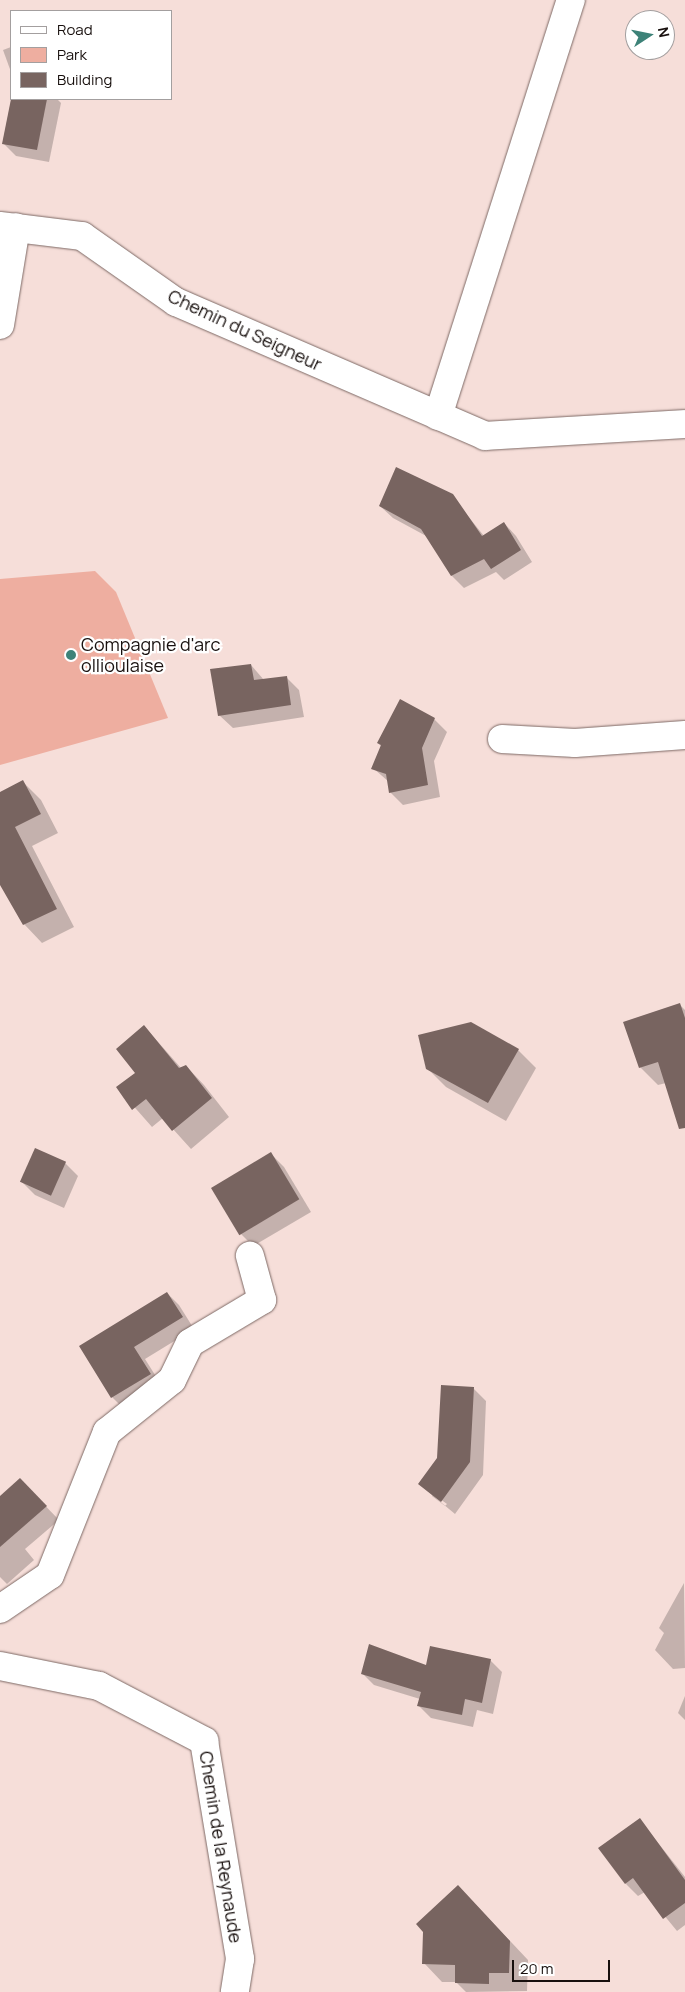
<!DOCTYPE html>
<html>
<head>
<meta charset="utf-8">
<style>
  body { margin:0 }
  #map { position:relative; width:685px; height:1992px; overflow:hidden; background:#f6ded9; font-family:Manrope,sans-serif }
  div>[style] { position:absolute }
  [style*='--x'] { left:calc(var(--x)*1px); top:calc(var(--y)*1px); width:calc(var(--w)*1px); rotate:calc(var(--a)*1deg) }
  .green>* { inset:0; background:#eeaea0 }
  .shadow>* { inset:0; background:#0003 }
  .building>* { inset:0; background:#786460; transform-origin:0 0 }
  .roads { filter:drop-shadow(0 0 1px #7d6965) drop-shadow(0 0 1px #7d6965) }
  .minor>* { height:28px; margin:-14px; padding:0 14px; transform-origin:14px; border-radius:14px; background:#fff }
  .dots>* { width:14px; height:14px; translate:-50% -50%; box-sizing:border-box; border:2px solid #fff; border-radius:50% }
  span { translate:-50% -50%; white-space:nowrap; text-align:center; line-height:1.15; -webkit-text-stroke:4.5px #fff; paint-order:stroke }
  .street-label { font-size:18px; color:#18100e }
  .poi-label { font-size:18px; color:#18100e }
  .left { translate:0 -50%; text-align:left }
  .legend { position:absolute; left:10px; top:10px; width:162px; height:90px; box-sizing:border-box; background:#fff; border:1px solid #a39f9f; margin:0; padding:6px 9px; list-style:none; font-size:15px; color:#18100e }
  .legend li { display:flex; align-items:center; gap:10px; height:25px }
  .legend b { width:25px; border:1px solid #a39f9f }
  .north { position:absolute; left:625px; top:10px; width:50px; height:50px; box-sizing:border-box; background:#fff; border:1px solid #a39f9f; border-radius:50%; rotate:79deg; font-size:14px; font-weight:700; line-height:20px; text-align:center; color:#18100e }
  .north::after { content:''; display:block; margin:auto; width:18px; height:22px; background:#3d8278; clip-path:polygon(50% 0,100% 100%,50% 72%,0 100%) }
  .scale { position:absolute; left:512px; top:1960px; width:98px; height:22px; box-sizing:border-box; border:2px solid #18100e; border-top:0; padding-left:6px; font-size:15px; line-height:18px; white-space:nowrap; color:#18100e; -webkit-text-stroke:4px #fff; paint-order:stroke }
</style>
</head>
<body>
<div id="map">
  <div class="green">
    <div style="clip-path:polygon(95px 571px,116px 592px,168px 718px,0 765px,0 579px)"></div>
  </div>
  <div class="shadow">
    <div style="clip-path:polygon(11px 47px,11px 72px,3px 50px)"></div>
    <div style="clip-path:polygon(12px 99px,57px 99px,61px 103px,49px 162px,16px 156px,3px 143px)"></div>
    <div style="clip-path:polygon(451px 495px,484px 536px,504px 523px,516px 536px,532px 562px,504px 580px,496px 572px,464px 588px,452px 576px,428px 537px,393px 518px,380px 506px)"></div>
    <div style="clip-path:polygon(251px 665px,264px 680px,286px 677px,299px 690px,304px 717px,233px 728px,219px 715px)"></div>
    <div style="clip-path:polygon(434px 719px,447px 732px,434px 761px,440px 797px,403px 805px,390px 792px,389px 782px,373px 768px,381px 746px,378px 743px)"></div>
    <div style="clip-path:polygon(22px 781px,41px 800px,58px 833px,32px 846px,74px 927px,42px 943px,24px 924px,0 880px,0 794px)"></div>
    <div style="clip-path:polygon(679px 1004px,685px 1010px,685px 1113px,666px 1083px,658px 1085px,640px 1067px)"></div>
    <div style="clip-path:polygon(144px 1026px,181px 1068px,186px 1066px,204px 1085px,229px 1117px,191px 1149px,163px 1118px,152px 1127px,122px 1093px,137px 1073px)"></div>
    <div style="clip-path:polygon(518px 1050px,536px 1068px,506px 1121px,446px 1087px,427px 1068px)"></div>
    <div style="clip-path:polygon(271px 1154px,284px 1167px,311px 1212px,253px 1246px,240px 1233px)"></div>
    <div style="clip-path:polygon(65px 1163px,78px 1176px,64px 1208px,35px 1195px,22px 1182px)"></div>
    <div style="clip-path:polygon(167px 1293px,179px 1305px,194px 1329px,145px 1359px,162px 1386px,124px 1409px,112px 1397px,81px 1346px)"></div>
    <div style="clip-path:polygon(evenodd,473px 1388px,486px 1401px,483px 1475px,455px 1514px,419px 1484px,438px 1458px,473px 1388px,432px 1493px,447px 1504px,445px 1506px,432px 1496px,432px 1493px)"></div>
    <div style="clip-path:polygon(33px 1493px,59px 1520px,25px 1549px,34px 1560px,7px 1584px,0 1577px,0 1497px)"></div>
    <div style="clip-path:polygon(684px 1583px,685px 1668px,673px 1669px,655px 1650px,664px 1633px,659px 1628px)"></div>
    <div style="clip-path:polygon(490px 1660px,502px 1672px,493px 1714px,477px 1710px,473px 1727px,431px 1718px,419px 1706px,420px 1699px,374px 1685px,362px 1673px)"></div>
    <div style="clip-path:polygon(685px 1696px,685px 1720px,678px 1713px)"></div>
    <div style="clip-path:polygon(640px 1820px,685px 1877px,685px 1925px,677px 1931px,645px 1892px,638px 1896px,626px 1884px)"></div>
    <div style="clip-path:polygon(476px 1905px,528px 1960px,527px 1991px,466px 1992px,456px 1982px,442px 1982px,424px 1963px)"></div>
  </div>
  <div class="building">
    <div style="clip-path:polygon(11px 99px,47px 99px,37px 150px,2px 144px)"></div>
    <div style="clip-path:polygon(396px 467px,453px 494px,482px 536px,504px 522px,521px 550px,491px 569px,484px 559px,451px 576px,421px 529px,379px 506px)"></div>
    <div style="clip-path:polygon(251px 664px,254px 680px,287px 676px,291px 705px,218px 716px,210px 669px)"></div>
    <div style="clip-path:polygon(400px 699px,435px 718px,422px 748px,428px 785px,389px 793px,386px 774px,371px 769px,381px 745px,377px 743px)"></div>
    <div style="clip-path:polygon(23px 780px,41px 814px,15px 827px,57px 909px,23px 925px,0 885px,0 792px)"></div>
    <div style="clip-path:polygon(680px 1003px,685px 1018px,685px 1128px,679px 1129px,658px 1062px,639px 1068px,623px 1022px)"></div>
    <div style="clip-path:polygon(471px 1022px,519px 1049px,488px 1103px,426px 1069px,418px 1035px)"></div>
    <div style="clip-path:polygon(144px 1025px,179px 1068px,186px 1065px,212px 1098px,172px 1131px,146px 1099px,132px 1110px,116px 1087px,135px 1073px,116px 1049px)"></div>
    <div style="left:35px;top:1148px;width:34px;height:37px;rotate:24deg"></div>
    <div style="left:271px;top:1152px;width:55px;height:70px;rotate:59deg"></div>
    <div style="clip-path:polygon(167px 1292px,183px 1317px,134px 1347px,151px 1374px,111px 1398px,79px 1346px)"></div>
    <div style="clip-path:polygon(441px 1385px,474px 1387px,470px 1462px,441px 1502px,418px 1484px,437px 1458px)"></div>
    <div style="clip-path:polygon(20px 1478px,47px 1506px,0 1547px,0 1496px)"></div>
    <div style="clip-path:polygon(369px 1644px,426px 1665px,430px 1646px,491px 1659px,482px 1703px,465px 1699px,462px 1715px,417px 1706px,421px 1692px,361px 1674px)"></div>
    <div style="clip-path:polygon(640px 1818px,685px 1880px,685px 1903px,663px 1919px,633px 1878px,625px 1884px,598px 1848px)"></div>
    <div style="clip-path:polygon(458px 1885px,510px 1941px,509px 1973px,489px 1973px,489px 1984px,455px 1983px,455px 1965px,422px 1964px,423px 1932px,416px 1924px)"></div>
  </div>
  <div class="roads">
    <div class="minor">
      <div style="--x:0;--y:226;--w:83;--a:7"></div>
      <div style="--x:82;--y:236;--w:115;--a:35.1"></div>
      <div style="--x:176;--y:302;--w:337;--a:23.4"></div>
      <div style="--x:485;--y:436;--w:200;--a:-3.4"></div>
      <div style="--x:0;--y:325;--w:99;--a:-80.7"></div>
      <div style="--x:438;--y:416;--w:437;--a:-72.3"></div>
      <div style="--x:502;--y:739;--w:73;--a:3.1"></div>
      <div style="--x:575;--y:743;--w:110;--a:-4.2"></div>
      <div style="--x:0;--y:1609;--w:60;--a:-34.2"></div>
      <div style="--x:50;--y:1575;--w:154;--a:-68.3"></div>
      <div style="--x:107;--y:1432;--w:83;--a:-38.7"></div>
      <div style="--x:172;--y:1380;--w:41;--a:-64.1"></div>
      <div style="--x:190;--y:1343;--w:84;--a:-30.8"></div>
      <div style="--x:262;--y:1300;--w:46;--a:-105.3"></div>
      <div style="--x:0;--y:1666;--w:101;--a:11.4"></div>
      <div style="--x:99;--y:1686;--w:119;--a:27.6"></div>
      <div style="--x:204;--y:1741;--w:221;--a:80.6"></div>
      <div style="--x:240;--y:1959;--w:33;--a:99"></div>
    </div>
  </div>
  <div class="dots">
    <div style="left:71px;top:655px;background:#3d8278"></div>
  </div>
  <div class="street-label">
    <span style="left:245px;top:330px;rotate:25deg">Chemin du Seigneur</span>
    <span style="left:221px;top:1847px;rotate:81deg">Chemin de la Reynaude</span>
  </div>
  <div class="poi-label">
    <span class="left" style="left:81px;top:655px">Compagnie d'arc<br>ollioulaise</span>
  </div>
  <ul class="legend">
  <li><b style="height:6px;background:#fff"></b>Road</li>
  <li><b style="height:14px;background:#eeaea0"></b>Park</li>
  <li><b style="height:14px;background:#786460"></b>Building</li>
  </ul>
  <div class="north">N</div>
  <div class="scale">20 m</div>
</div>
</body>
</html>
